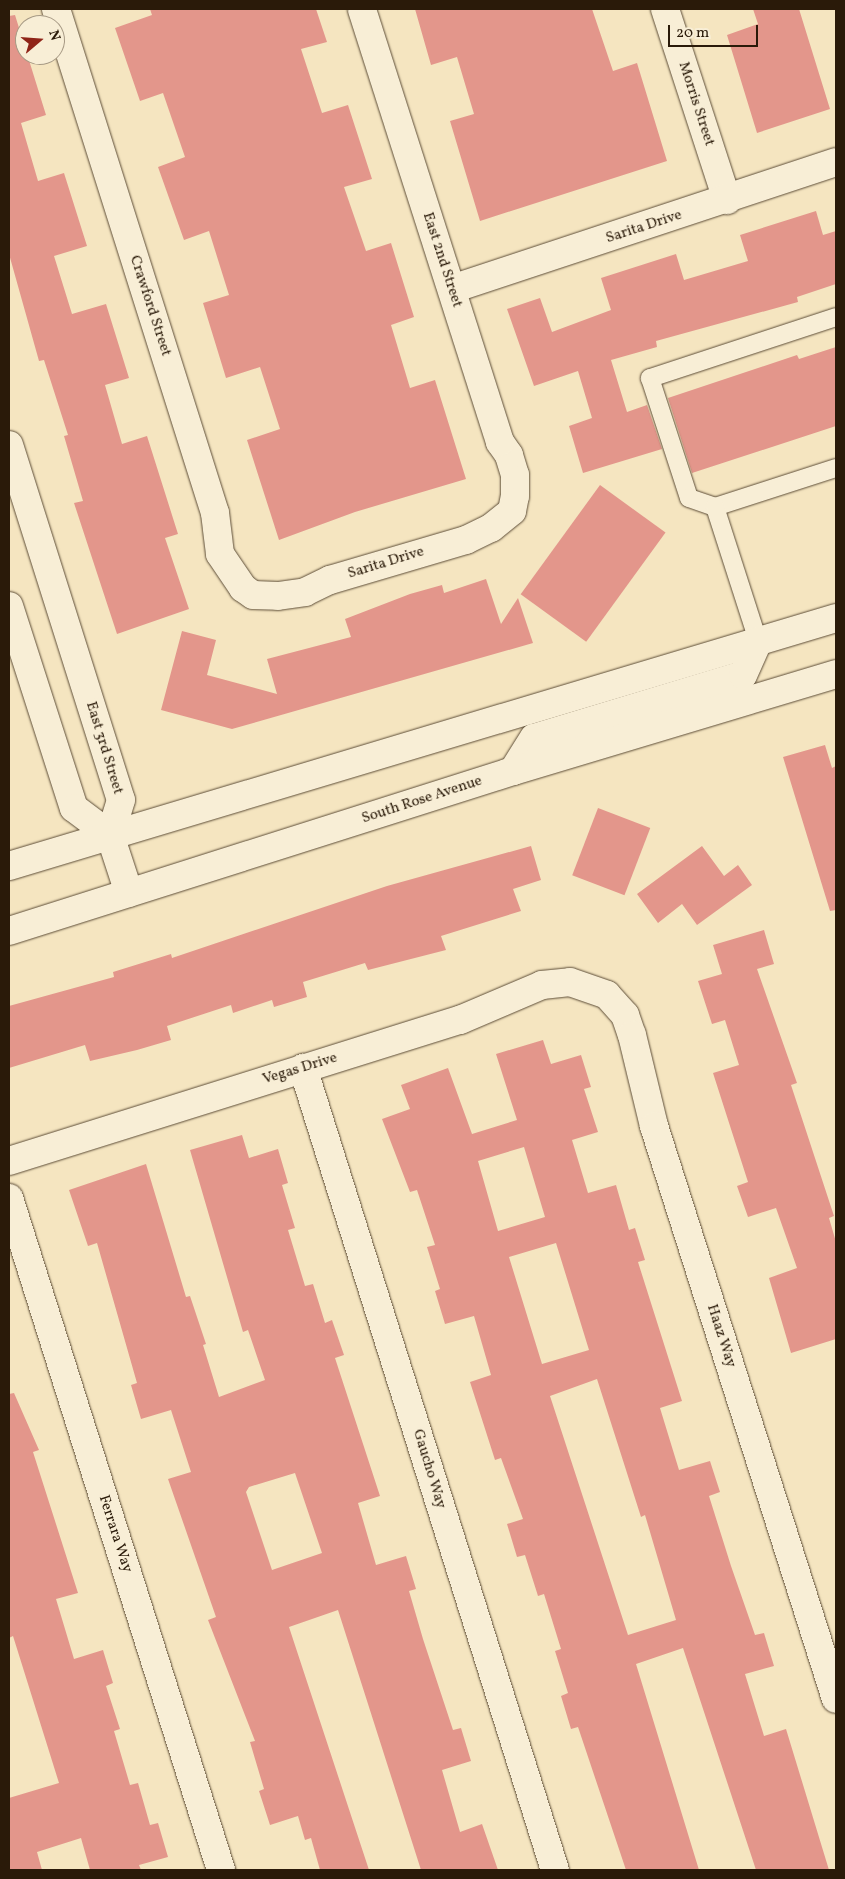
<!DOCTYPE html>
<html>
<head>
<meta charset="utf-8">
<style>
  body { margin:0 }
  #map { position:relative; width:845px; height:1879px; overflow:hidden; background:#f5e5c0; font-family:Vollkorn,serif }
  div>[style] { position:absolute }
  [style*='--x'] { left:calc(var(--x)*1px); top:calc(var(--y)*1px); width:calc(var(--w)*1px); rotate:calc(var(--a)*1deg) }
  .building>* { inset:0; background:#e3968b; transform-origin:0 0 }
  .roads { filter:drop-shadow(0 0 1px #5d4d37) drop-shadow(0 0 1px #5d4d37) }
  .service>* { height:18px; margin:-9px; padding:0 9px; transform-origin:9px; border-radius:9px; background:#f8eed6 }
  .minor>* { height:28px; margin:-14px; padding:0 14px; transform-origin:14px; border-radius:14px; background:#f8eed6 }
  .tertiary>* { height:28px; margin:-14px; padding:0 14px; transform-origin:14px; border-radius:14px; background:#f8eed6 }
  .secondary>* { height:28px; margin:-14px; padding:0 14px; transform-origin:14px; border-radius:14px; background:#f8eed6 }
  span { translate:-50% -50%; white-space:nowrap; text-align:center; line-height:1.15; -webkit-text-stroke:4.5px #f8eed6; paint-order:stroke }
  .street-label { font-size:15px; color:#2a1a09 }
  .frame { position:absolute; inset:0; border:10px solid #2a1a09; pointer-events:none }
  .north { position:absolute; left:15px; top:15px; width:50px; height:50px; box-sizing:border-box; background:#f8eed6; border:1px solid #a69984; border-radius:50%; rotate:72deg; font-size:14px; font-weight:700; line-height:20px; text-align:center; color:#2a1a09 }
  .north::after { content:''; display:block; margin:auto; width:18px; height:22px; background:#8f2418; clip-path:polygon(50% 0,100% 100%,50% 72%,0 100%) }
  .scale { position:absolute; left:668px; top:25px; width:90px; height:22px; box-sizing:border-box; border:2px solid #2a1a09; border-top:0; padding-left:6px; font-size:15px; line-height:18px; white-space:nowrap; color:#2a1a09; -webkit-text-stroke:4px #f8eed6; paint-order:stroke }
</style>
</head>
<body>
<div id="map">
  <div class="building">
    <div style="clip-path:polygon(150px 9px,316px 9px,327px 42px,301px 49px,322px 113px,348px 105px,372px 179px,344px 187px,366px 251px,391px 243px,414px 317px,391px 325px,410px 388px,435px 380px,466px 479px,355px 512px,279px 540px,247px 440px,280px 429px,260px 367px,226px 378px,203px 303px,229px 295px,209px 231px,184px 240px,158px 167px,185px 157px,163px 93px,140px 101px,115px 28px,152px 15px)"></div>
    <div style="clip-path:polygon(415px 9px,592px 9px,613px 71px,637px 63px,667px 161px,480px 221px,450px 121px,474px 114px,457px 57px,431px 65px)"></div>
    <div style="clip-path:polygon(753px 9px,799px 9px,830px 109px,757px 133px,727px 35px,758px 24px)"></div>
    <div style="clip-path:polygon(15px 15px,46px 115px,21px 123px,38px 181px,64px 173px,87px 246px,54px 256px,72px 314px,106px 304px,129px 378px,105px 385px,122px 444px,147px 436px,178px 534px,165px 538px,189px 609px,117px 634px,74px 503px,83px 501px,64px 436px,68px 435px,44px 360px,39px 361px,9px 254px,9px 16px)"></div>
    <div style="clip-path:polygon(816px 211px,823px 235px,836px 231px,836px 284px,797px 297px,798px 302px,656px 341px,657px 347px,611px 360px,627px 412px,647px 405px,662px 449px,583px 473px,569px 426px,592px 418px,578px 371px,534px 386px,507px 309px,540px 298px,552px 332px,611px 310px,601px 278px,676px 254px,684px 280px,748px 261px,740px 235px)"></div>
    <div style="clip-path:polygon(836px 347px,836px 426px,692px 473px,668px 398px,797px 355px,799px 359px)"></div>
    <div style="left:600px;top:485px;width:81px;height:135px;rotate:36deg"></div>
    <div style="clip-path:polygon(486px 579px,501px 624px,518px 598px,533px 643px,232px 729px,161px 710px,182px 631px,216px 640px,207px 675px,277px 694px,267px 659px,351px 637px,345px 619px,410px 594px,442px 585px,444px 593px)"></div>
    <div style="clip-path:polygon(825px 745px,832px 768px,836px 766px,836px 910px,830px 911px,783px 757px)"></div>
    <div style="left:598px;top:808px;width:56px;height:72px;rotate:21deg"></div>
    <div style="clip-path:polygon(531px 846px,541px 880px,513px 889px,521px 911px,441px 936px,446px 950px,368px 970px,365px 963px,303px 982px,307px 997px,274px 1007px,272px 1000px,233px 1013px,231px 1005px,167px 1026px,171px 1040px,137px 1050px,90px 1061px,85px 1045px,9px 1068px,9px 1006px,114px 977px,113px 972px,171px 954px,172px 958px,387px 886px)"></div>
    <div style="clip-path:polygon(702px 846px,724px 876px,738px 865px,752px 885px,697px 925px,682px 904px,658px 923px,637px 894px)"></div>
    <div style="clip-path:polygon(764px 930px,774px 964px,757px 969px,797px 1083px,791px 1085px,834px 1216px,829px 1218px,836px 1242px,836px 1339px,791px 1353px,769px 1278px,797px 1268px,776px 1208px,748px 1217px,737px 1186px,748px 1182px,713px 1073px,739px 1065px,725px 1020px,712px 1024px,698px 981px,722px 974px,713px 945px)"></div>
    <div style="clip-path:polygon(evenodd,543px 1040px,551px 1064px,581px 1055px,591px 1087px,584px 1089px,598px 1132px,572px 1140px,588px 1193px,616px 1185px,629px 1230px,635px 1228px,645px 1260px,638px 1262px,682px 1401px,660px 1408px,679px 1470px,710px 1461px,720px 1492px,709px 1496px,731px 1566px,755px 1635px,764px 1633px,774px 1666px,745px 1674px,764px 1736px,786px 1729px,829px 1870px,756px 1870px,683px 1648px,636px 1664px,699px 1870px,626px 1870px,578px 1727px,571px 1729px,561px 1696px,568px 1693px,555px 1651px,561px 1649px,544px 1594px,538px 1596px,525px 1555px,517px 1557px,507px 1524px,523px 1519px,501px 1458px,495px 1460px,470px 1382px,491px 1375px,474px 1316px,445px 1324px,435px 1291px,440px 1289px,427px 1247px,435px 1245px,417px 1190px,410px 1192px,382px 1119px,410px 1109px,401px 1085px,448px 1068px,472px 1134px,517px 1120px,496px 1054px,543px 1040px,524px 1147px,545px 1217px,498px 1231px,478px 1161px,524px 1147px,543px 1040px,556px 1243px,589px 1350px,542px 1364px,509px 1257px,556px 1243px,543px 1040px,597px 1379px,641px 1517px,645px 1515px,676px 1620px,628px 1635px,550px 1396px,597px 1379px)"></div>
    <div style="clip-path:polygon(evenodd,242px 1135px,249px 1158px,278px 1149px,288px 1183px,282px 1185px,295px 1228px,288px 1230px,305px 1286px,313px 1284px,325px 1323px,332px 1320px,344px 1355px,335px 1358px,380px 1496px,358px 1503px,376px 1565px,406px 1556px,416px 1589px,409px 1591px,423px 1639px,453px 1730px,461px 1728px,471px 1761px,442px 1770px,460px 1832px,482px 1824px,498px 1870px,421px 1870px,338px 1610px,289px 1627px,369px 1870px,320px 1870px,311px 1838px,305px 1840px,298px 1816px,270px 1825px,259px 1791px,264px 1789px,250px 1742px,255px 1741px,208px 1620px,216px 1617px,168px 1479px,191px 1472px,171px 1410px,141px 1419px,131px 1385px,137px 1383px,97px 1243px,88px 1246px,69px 1190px,146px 1164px,186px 1297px,190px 1296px,206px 1344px,203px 1345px,219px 1397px,265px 1380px,248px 1330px,243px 1332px,190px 1150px,242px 1135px,295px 1473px,322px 1553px,272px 1570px,246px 1492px,249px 1487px,295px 1473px)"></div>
    <div style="clip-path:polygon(14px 1393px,39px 1450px,33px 1452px,78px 1593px,56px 1599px,74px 1659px,103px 1650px,113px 1683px,106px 1686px,120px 1729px,114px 1731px,130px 1785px,138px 1783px,150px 1825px,158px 1823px,168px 1857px,139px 1865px,141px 1870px,90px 1870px,81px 1838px,37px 1852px,42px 1870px,9px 1870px,9px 1798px,59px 1783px,13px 1636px,9px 1638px,9px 1394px)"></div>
  </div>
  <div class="roads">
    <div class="service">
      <div style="--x:836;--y:317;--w:196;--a:161.8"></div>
      <div style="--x:650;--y:378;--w:126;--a:72"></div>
      <div style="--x:689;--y:498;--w:28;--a:19"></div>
      <div style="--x:715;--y:507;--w:127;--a:-17.9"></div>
      <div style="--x:715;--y:507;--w:141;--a:72.2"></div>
    </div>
    <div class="minor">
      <div style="--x:56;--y:9;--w:528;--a:72.49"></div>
      <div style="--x:215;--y:513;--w:41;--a:83"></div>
      <div style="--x:220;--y:554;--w:41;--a:55.9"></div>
      <div style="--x:243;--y:588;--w:12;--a:35"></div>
      <div style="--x:253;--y:595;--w:25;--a:2"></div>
      <div style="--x:278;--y:596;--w:27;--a:-8"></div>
      <div style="--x:305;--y:592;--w:28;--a:-26"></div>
      <div style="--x:330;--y:580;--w:142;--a:-16.4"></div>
      <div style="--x:466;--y:540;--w:28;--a:-26"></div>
      <div style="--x:491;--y:528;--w:27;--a:-39"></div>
      <div style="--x:512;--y:511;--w:15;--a:-79"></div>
      <div style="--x:515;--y:496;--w:21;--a:-90"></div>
      <div style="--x:515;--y:475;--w:21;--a:-107"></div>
      <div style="--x:509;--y:455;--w:16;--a:-125"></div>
      <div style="--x:500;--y:442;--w:454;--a:-107.7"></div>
      <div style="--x:665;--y:9;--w:201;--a:72"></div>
      <div style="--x:452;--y:289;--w:404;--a:-18.3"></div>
      <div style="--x:303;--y:1068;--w:841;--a:72.56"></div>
      <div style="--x:9;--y:1161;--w:473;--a:-17.4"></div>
      <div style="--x:460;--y:1020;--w:89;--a:-23.1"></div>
      <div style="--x:542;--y:985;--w:28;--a:-6"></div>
      <div style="--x:570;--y:982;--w:39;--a:19"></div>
      <div style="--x:607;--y:995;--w:27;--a:48"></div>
      <div style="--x:625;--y:1015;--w:21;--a:71"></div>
      <div style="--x:632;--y:1035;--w:94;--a:76.4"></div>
      <div style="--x:654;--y:1126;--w:601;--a:72.38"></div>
      <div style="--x:9;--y:1198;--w:705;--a:72.49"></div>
    </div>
    <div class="tertiary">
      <div style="--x:9;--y:445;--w:372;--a:72.5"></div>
      <div style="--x:121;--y:800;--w:37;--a:107"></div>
      <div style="--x:9;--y:606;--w:212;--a:72.2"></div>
      <div style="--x:74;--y:808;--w:45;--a:36.9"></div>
      <div style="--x:110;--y:835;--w:61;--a:71.9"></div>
    </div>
    <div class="secondary">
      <div style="--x:513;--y:771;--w:39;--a:-58"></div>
      <div style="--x:534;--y:738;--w:218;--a:-16.8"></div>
      <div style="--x:743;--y:675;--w:37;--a:-66"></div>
      <div style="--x:9;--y:866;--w:863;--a:-16.69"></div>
      <div style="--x:9;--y:931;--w:529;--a:-17.61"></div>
      <div style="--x:513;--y:771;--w:337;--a:-16.7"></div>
    </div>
  </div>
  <div class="street-label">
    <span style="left:696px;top:104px;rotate:72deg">Morris Street</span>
    <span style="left:644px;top:227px;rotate:-18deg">Sarita Drive</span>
    <span style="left:442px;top:260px;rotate:72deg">East 2nd Street</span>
    <span style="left:150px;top:306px;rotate:72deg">Crawford Street</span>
    <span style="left:386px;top:563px;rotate:-17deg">Sarita Drive</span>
    <span style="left:104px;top:748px;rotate:73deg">East 3rd Street</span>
    <span style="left:422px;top:800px;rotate:-18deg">South Rose Avenue</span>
    <span style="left:300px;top:1069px;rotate:-17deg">Vegas Drive</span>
    <span style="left:721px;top:1336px;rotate:72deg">Haaz Way</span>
    <span style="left:429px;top:1469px;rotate:73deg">Gaucho Way</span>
    <span style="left:115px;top:1534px;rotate:72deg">Ferrara Way</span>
  </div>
  <div class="frame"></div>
  <div class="north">N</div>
  <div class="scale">20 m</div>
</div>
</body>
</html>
